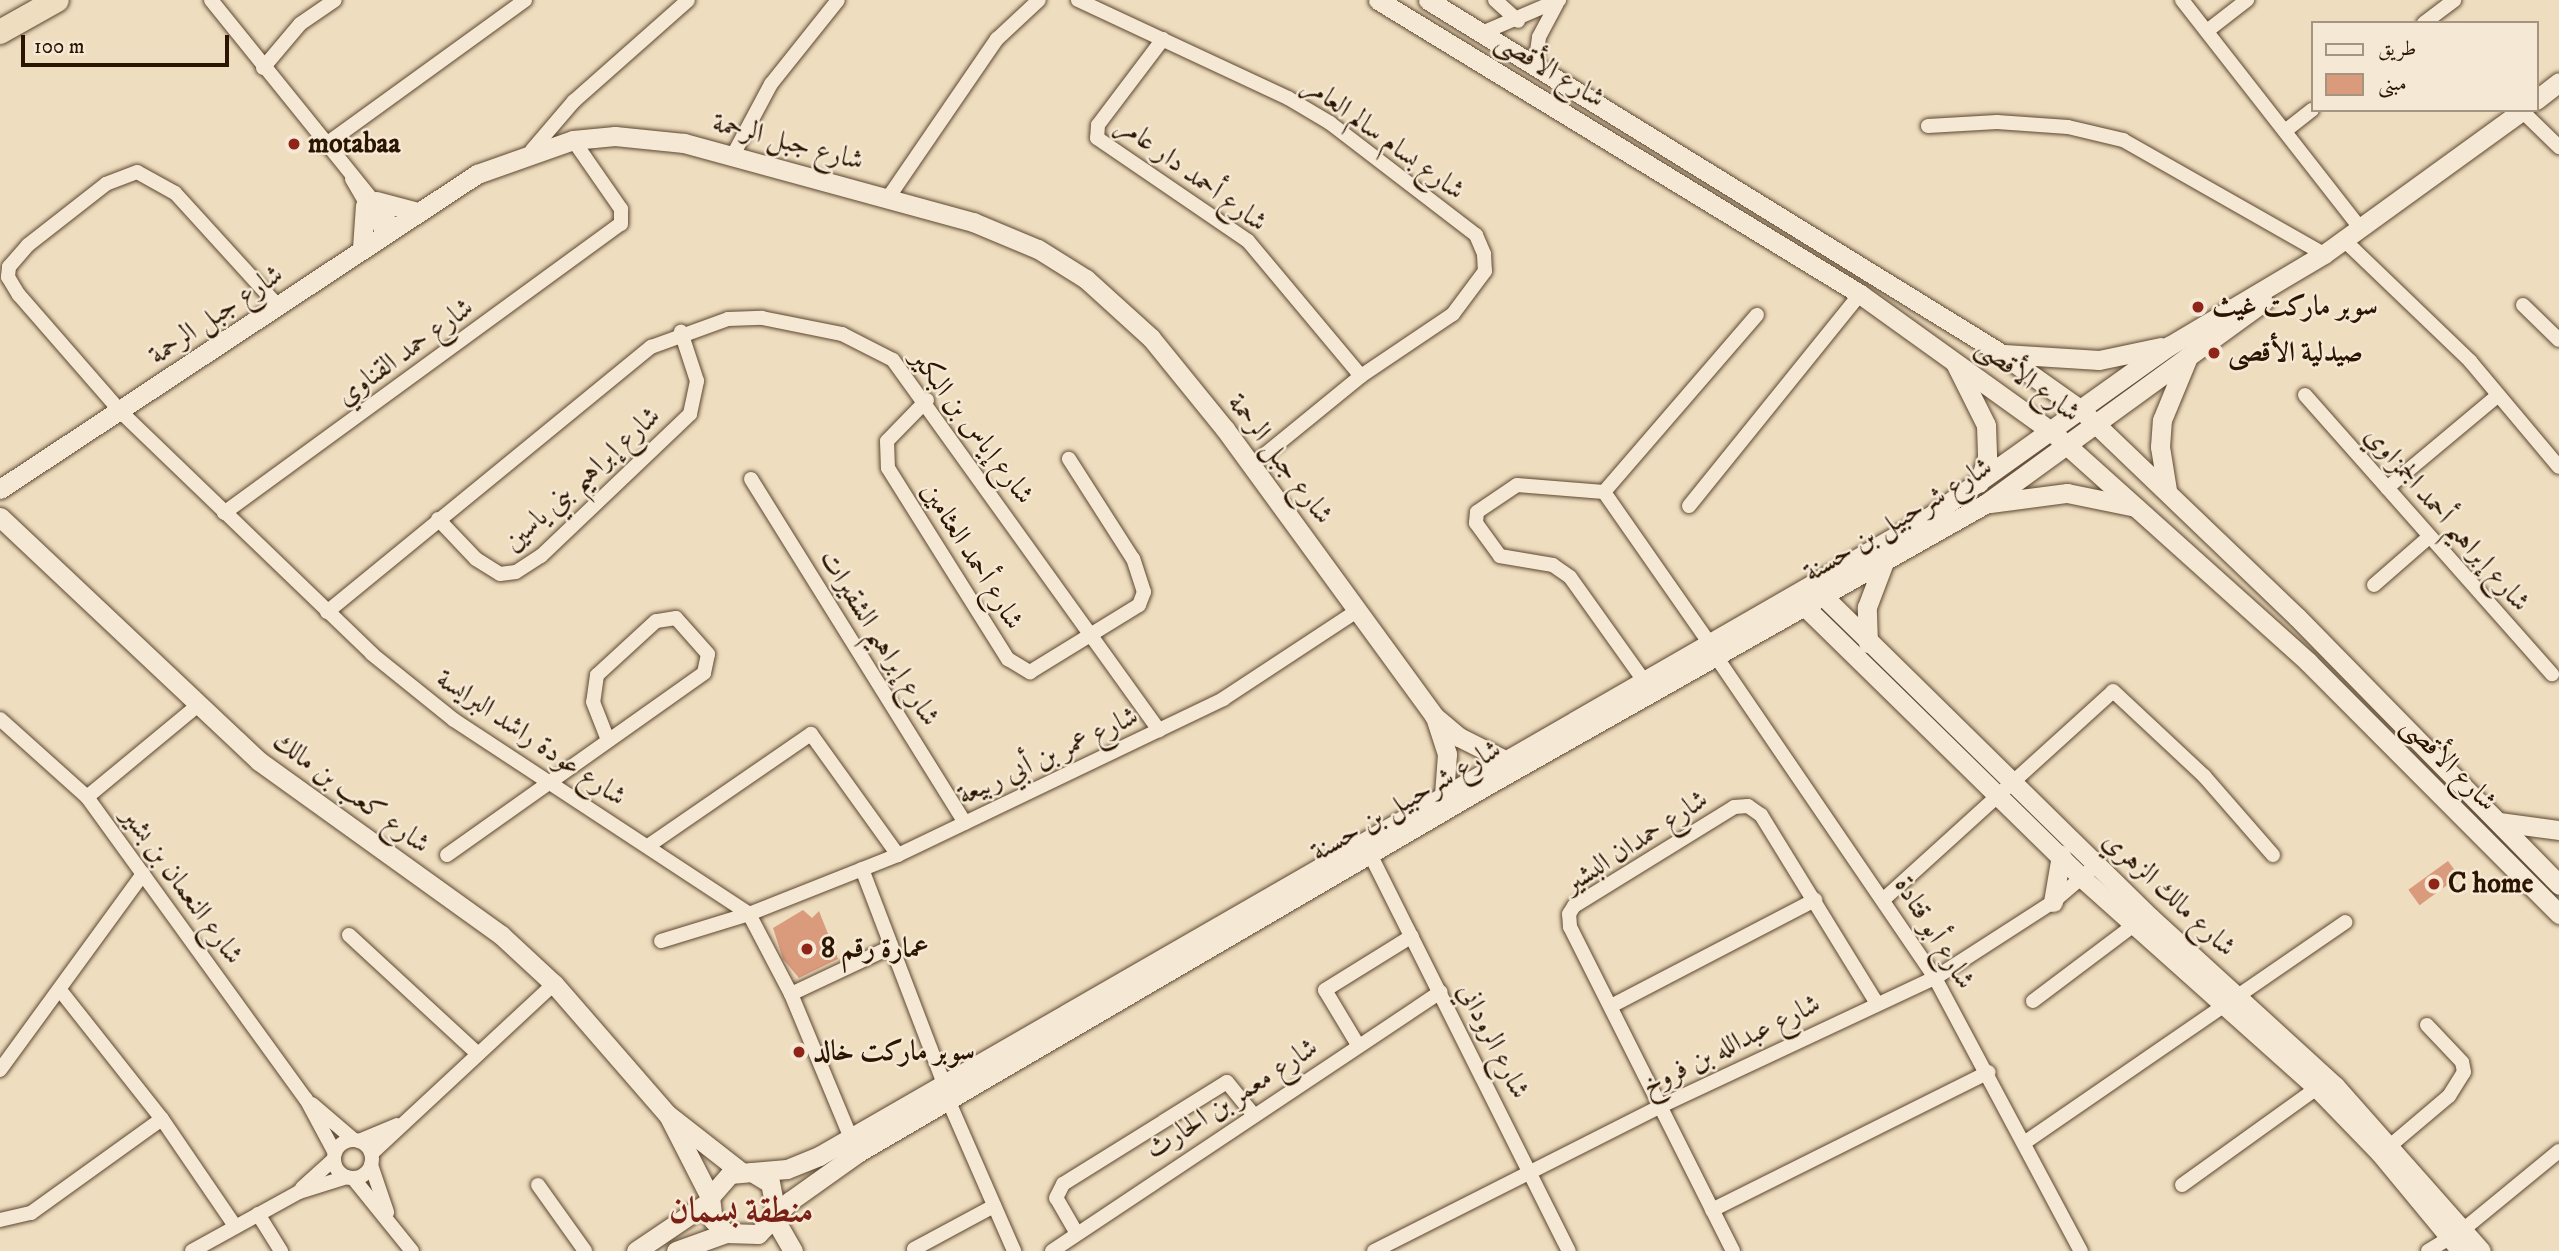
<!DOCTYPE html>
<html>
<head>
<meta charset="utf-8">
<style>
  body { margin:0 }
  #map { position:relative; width:2559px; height:1251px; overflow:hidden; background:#efddbf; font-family:"IM FELL DW Pica",Amiri,serif }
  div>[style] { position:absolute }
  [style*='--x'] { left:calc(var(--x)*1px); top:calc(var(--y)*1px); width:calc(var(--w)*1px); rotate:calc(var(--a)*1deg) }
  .building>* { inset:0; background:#da9a7c; transform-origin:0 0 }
  .roads { filter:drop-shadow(0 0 2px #5c4730) drop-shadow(0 0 2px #5c4730) }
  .street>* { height:14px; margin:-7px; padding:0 7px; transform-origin:7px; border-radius:7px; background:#f5e9d5 }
  .street>.ring { margin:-7px; padding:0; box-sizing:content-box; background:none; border:14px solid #f5e9d5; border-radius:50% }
  .secondary>* { height:19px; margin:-9.5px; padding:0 9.5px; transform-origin:9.5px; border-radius:9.5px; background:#f5e9d5 }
  .highway>* { height:24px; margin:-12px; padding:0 12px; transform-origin:12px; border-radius:12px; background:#efddbf }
  .dots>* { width:19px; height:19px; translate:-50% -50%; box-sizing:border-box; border:4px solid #f5e9d5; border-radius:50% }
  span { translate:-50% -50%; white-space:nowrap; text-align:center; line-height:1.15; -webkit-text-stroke:5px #f5e9d5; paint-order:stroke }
  .street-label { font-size:28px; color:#2b1501 }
  .poi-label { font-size:28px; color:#2b1501; font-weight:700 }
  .left { translate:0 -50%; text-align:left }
  .district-label { font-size:35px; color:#7a1f14; font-weight:700 }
  .legend { position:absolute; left:2311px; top:21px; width:228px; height:91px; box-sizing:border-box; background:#f5e9d5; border:2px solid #a49480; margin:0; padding:9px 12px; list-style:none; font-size:21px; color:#2b1501 }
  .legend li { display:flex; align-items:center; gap:14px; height:35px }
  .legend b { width:35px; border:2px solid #a49480 }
  .scale { position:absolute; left:21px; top:35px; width:208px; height:32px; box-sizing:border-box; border:4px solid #2b1501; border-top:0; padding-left:9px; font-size:21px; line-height:24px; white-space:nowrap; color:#2b1501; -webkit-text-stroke:5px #f5e9d5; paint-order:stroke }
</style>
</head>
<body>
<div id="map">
  <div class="building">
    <div style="left:2448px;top:861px;width:19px;height:49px;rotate:54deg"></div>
    <div style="clip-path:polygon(803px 910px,812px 918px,819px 911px,838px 959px,799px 978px,783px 959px,773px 928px)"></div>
  </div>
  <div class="roads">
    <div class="street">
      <div style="--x:211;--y:0;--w:292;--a:51.1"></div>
      <div style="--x:1078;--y:0;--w:232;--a:25"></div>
      <div style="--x:1288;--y:98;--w:49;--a:30.8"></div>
      <div style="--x:1330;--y:123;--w:184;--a:37.5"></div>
      <div style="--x:1476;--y:235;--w:21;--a:67"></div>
      <div style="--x:1484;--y:254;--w:17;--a:87"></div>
      <div style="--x:1485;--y:271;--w:54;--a:126.7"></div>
      <div style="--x:1453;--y:314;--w:111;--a:146"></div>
      <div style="--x:1361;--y:376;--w:141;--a:140.8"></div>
      <div style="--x:1495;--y:0;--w:31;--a:42"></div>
      <div style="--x:2182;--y:0;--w:289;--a:52"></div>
      <div style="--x:2424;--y:23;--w:38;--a:-37"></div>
      <div style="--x:2207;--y:31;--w:51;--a:-37.8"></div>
      <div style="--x:1482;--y:33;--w:84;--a:-23.2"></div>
      <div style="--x:1163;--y:39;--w:108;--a:127.1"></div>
      <div style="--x:1098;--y:125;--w:13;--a:94"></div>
      <div style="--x:1097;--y:138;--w:183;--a:34.3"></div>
      <div style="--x:1248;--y:241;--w:176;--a:50.1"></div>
      <div style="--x:1535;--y:66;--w:29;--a:-82"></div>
      <div style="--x:1539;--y:37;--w:38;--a:-62"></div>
      <div style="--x:263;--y:68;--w:57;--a:-49.9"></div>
      <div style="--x:300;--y:24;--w:42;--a:-34.4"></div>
      <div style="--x:2522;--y:111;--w:52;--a:44.2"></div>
      <div style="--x:1928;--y:126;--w:69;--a:-3.3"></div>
      <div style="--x:1997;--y:122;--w:71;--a:4"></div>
      <div style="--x:2068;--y:127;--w:57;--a:13.3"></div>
      <div style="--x:2123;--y:140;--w:231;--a:29.6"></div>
      <div style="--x:2285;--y:131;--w:34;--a:-38"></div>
      <div style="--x:325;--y:145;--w:247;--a:-35.9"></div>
      <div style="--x:532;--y:150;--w:65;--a:-49.4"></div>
      <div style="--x:574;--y:101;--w:152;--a:-41.5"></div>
      <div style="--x:732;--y:157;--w:83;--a:-61.9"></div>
      <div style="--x:771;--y:84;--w:107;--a:-51.4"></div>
      <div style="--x:352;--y:179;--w:64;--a:59.8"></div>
      <div style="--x:888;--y:198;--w:193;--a:-55.6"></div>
      <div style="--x:997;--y:39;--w:57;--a:-42.9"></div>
      <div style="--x:2344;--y:240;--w:175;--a:43.8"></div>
      <div style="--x:2470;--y:361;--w:138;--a:50"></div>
      <div style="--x:2523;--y:305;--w:50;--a:44.2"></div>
      <div style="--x:278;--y:306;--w:153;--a:-132.3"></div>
      <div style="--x:175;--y:193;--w:43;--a:-151.1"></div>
      <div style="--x:137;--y:172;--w:33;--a:159"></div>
      <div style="--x:106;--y:184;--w:99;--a:142"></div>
      <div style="--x:28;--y:245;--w:29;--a:131"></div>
      <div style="--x:9;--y:267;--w:10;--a:96"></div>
      <div style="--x:8;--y:277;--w:21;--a:59"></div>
      <div style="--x:19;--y:295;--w:157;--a:48.9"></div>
      <div style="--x:122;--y:413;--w:347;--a:43.9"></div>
      <div style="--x:372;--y:654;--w:105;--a:38.8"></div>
      <div style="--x:454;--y:720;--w:353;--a:33.3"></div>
      <div style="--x:749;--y:914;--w:90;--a:62.3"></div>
      <div style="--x:791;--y:994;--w:156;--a:67.4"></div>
      <div style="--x:2305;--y:395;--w:373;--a:48.5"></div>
      <div style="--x:927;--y:400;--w:57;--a:134.3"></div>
      <div style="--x:887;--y:441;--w:27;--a:88"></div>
      <div style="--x:888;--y:468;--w:226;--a:57.9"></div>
      <div style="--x:1008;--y:659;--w:26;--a:31"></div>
      <div style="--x:1030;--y:672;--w:128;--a:-31.6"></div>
      <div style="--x:1139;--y:605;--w:14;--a:-69"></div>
      <div style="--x:1144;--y:592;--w:35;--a:-108"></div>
      <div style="--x:1133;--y:559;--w:119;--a:-122.6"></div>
      <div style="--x:751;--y:479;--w:405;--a:58.1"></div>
      <div style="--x:2387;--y:488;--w:143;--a:-39.9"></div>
      <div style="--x:1604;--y:492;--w:234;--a:-49.2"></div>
      <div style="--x:1689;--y:506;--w:272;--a:-51.1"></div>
      <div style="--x:224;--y:513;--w:491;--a:-36.1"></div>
      <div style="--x:621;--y:224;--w:15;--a:-90"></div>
      <div style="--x:621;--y:209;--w:84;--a:-124.8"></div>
      <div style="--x:438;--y:519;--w:55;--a:46.5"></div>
      <div style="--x:476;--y:559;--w:28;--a:32"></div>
      <div style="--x:500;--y:574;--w:16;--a:-7"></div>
      <div style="--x:516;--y:572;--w:30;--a:-33"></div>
      <div style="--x:541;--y:556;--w:206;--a:-43.6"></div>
      <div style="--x:690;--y:414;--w:34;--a:-78"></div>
      <div style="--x:697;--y:381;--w:52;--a:-108.1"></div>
      <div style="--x:2374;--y:585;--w:73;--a:-41.1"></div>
      <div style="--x:327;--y:612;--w:419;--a:-39.3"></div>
      <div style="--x:651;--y:347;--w:82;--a:-20"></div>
      <div style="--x:728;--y:319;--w:34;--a:-2"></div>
      <div style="--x:762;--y:318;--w:82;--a:11.3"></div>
      <div style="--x:842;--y:334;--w:57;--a:27"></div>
      <div style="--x:893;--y:360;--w:456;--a:54.3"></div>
      <div style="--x:1717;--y:658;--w:387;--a:55.7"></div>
      <div style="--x:1935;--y:978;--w:310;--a:61.9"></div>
      <div style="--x:1642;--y:678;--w:124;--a:-125.5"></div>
      <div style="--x:1570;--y:577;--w:21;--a:-145"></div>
      <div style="--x:1553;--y:565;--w:54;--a:-170.4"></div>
      <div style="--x:1500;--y:556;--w:41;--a:-126"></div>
      <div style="--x:1476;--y:523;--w:11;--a:-85"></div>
      <div style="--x:1477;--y:512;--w:48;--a:-34"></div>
      <div style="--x:1517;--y:485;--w:87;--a:4.6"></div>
      <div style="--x:1604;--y:492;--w:182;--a:55.1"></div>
      <div style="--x:0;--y:719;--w:117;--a:41.9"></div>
      <div style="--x:87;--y:797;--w:373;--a:54.1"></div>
      <div style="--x:306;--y:1099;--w:61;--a:61.8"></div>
      <div style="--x:87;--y:797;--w:143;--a:-39.6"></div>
      <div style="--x:648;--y:846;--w:198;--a:-34.5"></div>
      <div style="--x:811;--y:734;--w:149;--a:54.3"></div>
      <div style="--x:1370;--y:854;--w:444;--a:63.4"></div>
      <div style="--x:447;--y:855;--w:315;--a:-35.3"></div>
      <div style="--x:704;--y:673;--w:19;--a:-78"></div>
      <div style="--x:708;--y:654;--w:48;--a:-131.6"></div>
      <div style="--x:676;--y:618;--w:20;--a:171"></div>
      <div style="--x:656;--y:621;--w:80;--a:137.5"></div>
      <div style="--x:597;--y:675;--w:27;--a:98"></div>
      <div style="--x:593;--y:702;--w:41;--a:68.5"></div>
      <div style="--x:862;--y:869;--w:230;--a:69.1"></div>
      <div style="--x:1884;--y:899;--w:309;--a:-42.2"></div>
      <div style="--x:2113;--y:691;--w:125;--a:43"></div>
      <div style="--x:2204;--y:776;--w:105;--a:48.9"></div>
      <div style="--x:349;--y:935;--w:174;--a:42.7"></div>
      <div style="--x:661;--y:941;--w:92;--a:-17.1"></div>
      <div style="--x:749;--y:914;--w:160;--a:-21.6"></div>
      <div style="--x:898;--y:855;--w:361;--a:-25.6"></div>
      <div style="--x:1223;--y:699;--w:157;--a:-33.3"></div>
      <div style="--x:60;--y:990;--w:164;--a:51.7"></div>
      <div style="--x:162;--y:1119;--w:130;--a:55.7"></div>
      <div style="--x:791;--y:994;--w:110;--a:-25.2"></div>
      <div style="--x:2033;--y:1001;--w:128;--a:-37"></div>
      <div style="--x:1613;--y:1005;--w:228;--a:-27.5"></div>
      <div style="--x:1358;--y:1045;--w:64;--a:-121"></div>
      <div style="--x:1325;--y:990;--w:102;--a:-31.8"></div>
      <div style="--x:0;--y:1070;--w:243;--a:-53.9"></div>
      <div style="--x:949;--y:1102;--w:163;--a:66.4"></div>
      <div style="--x:312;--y:1104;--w:55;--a:40.6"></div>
      <div class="ring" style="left:334px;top:1140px;width:24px;height:24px"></div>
      <div style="--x:359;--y:1141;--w:41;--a:-22.8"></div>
      <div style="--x:2024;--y:1143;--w:390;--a:-34.5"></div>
      <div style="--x:2391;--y:1145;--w:76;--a:-40.2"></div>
      <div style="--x:2449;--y:1096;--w:28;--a:-58"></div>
      <div style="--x:2464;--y:1072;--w:10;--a:-101"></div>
      <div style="--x:2462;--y:1062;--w:51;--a:-133.4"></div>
      <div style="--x:372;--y:1153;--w:248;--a:-42.9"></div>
      <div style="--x:371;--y:1165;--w:50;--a:71.2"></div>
      <div style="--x:353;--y:1178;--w:94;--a:51.1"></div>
      <div style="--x:538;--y:1185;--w:81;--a:54.5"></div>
      <div style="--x:2182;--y:1185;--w:166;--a:-35.7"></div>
      <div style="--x:302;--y:1188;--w:43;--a:-42.2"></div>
      <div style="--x:1712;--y:1210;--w:309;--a:-26.5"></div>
      <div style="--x:258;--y:1214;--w:44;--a:58.1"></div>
      <div style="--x:0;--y:1220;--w:32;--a:-13"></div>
      <div style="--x:31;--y:1213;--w:161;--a:-35.7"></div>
      <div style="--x:1076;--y:1232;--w:39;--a:-120"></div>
      <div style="--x:1056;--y:1198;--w:16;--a:-63"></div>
      <div style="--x:1063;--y:1184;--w:193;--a:-31.9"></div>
      <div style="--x:1227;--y:1082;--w:40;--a:51"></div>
      <div style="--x:914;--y:1249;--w:91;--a:-28.3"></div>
      <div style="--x:192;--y:1251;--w:122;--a:-28.9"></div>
      <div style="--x:299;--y:1192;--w:50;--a:-17.4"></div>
      <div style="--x:1052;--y:1251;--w:467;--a:-33.7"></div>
      <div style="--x:1374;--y:1251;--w:319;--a:-26.8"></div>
      <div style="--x:1659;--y:1107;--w:305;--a:-25.1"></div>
      <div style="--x:1935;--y:978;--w:140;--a:-32.8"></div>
      <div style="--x:2053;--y:902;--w:57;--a:-40.7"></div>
      <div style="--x:1733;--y:1251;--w:363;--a:-116.7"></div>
      <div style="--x:1570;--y:927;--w:13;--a:-94"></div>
      <div style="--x:1569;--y:914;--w:9;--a:-58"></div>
      <div style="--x:1574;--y:906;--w:188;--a:-31.7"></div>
      <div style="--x:1734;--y:807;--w:14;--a:-4"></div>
      <div style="--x:1748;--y:806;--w:16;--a:35"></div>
      <div style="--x:1761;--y:815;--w:220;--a:58.4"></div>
      <div style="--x:2428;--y:1251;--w:42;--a:-31.4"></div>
      <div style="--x:2464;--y:1229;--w:123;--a:-39.4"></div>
    </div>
    <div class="secondary">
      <div style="--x:1378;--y:0;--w:565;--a:31.38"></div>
      <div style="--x:1860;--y:294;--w:236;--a:35.7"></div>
      <div style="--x:2052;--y:432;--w:344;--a:41.9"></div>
      <div style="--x:2308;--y:662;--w:356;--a:45.1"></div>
      <div style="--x:1428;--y:0;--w:674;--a:31.66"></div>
      <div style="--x:2002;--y:354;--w:97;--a:35.3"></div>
      <div style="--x:2081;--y:410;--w:299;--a:43.8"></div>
      <div style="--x:2297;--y:617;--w:375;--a:45.6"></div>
      <div style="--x:2536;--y:100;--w:29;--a:-38"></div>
      <div style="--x:376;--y:201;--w:43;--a:14.7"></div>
      <div style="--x:362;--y:248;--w:43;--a:-86"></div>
      <div style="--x:2004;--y:354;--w:95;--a:3.6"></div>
      <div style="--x:2099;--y:360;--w:63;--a:-11.8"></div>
      <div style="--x:1955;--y:363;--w:69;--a:63.4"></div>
      <div style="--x:1986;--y:425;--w:32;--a:88"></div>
      <div style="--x:1987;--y:457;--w:27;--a:107"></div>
      <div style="--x:0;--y:489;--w:572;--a:-33.44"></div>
      <div style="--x:477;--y:174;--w:102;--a:-19.5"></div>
      <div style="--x:573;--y:140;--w:42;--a:-5.4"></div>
      <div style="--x:615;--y:136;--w:69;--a:5.8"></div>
      <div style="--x:684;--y:143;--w:300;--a:15.3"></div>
      <div style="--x:973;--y:222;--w:70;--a:22.6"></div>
      <div style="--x:1038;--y:249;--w:57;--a:32"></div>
      <div style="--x:1086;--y:279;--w:88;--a:42.2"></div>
      <div style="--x:1151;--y:338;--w:117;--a:50.9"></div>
      <div style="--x:1225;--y:429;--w:355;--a:53.9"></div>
      <div style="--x:1434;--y:716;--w:33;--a:40"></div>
      <div style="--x:1459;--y:737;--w:49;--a:26.6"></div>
      <div style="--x:2167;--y:490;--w:44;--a:-99.2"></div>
      <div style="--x:2160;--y:447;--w:27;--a:-86"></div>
      <div style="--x:2162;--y:420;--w:68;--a:-67.6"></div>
      <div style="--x:1990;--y:503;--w:78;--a:-7.4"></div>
      <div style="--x:2067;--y:493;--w:70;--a:11.5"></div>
      <div style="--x:0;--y:517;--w:356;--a:43.3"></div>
      <div style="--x:259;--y:761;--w:298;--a:35.7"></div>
      <div style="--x:501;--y:935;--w:72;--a:42.8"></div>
      <div style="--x:554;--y:984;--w:172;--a:49"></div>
      <div style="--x:667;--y:1114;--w:93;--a:38"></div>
      <div style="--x:1815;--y:588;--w:471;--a:44.5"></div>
      <div style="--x:2151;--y:918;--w:249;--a:42.4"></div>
      <div style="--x:2335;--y:1086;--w:220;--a:48.5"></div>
      <div style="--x:1798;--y:600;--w:397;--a:44.4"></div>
      <div style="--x:2082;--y:878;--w:315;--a:41.8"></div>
      <div style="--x:2317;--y:1088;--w:91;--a:45.9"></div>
      <div style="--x:2380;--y:1153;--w:127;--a:50.4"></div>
      <div style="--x:1868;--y:643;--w:36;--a:-92"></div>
      <div style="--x:1867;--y:607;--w:48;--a:-69.3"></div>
      <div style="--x:1436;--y:720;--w:36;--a:72"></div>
      <div style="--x:1447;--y:754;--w:41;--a:94.2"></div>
      <div style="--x:2499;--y:822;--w:61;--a:7.6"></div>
      <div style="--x:2053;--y:902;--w:48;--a:-80.3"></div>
      <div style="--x:668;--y:1115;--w:92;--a:62.9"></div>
      <div style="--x:752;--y:1172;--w:35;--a:-5"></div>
      <div style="--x:787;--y:1169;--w:35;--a:-22"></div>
      <div style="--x:819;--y:1156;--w:1281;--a:-29.93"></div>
      <div style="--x:1929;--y:517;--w:295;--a:-35.5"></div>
      <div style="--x:2169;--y:346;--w:180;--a:-30.7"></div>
      <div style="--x:2324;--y:254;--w:246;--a:-35.9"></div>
      <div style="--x:776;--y:1213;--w:31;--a:-101"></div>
      <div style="--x:770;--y:1183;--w:21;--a:-149"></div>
      <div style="--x:752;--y:1172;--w:22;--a:175"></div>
      <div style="--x:730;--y:1174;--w:30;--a:131"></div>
      <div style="--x:710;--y:1197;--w:23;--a:83"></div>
      <div style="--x:713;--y:1220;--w:18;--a:45"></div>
      <div style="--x:726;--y:1233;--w:32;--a:2"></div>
      <div style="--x:758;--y:1234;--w:46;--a:-45.9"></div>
      <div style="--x:790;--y:1201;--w:85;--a:-35.4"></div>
      <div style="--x:859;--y:1152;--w:724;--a:-30.28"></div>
      <div style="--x:1484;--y:787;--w:575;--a:-29.46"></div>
      <div style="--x:1985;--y:504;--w:344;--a:-36"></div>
      <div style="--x:774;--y:1218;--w:38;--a:60"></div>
      <div style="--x:636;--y:1251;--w:89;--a:-34"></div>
      <div style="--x:676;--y:1251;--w:53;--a:-19.8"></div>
    </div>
    <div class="highway">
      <div style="--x:0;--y:32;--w:65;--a:-29.3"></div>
    </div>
  </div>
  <div class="dots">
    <div style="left:294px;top:144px;background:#8f2418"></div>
    <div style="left:2198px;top:307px;background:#8f2418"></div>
    <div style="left:2214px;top:353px;background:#8f2418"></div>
    <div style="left:2434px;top:884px;background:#8f2418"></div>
    <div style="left:807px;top:949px;background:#8f2418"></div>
    <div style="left:799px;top:1052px;background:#8f2418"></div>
  </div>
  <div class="street-label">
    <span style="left:1550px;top:70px;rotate:31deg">شارع الأقصى</span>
    <span style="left:1384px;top:138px;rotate:36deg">شارع بسام سالم العامر</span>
    <span style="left:788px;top:142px;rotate:15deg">شارع جبل الرحمة</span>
    <span style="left:1192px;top:174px;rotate:36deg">شارع أحمد دار عامر</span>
    <span style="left:216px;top:315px;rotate:-34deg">شارع جبل الرحمة</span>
    <span style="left:405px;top:352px;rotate:-36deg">شارع حمد القناوي</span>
    <span style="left:2028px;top:380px;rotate:37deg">شارع الأقصى</span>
    <span style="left:972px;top:427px;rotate:53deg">شارع إياس بن البكير</span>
    <span style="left:1280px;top:459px;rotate:53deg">شارع جبل الرحمة</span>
    <span style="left:582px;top:479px;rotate:-42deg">شارع إبراهيم بني ياسين</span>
    <span style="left:2447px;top:519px;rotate:49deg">شارع إبراهيم أحمد الجمزاوي</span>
    <span style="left:1898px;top:520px;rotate:-31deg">شارع شرحبيل بن حسنة</span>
    <span style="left:972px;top:556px;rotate:58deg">شارع أحمد العثامين</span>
    <span style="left:879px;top:638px;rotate:58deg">شارع إبراهيم الشقيرات</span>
    <span style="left:531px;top:738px;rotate:34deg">شارع عودة راشد البرايسة</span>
    <span style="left:1048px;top:756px;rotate:-25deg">شارع عمر بن أبي ربيعة</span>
    <span style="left:2449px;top:764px;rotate:45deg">شارع الأقصى</span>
    <span style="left:351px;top:793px;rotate:36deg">شارع كعب بن مالك</span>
    <span style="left:1406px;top:801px;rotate:-30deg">شارع شرحبيل بن حسنة</span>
    <span style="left:1636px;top:842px;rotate:-33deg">شارع حمدان البشير</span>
    <span style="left:182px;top:886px;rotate:54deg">شارع النعمان بن بشير</span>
    <span style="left:2169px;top:894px;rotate:43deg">شارع مالك الزهري</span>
    <span style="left:1934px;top:933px;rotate:58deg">شارع أبو قتادة</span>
    <span style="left:1493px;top:1041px;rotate:63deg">شارع الروداني</span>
    <span style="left:1731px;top:1045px;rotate:-26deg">شارع عبدالله بن فروخ</span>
    <span style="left:1232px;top:1099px;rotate:-33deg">شارع معمر بن الحارث</span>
  </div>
  <div class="poi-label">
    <span class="left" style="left:308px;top:144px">motabaa</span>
    <span class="left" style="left:2212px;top:307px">سوبر ماركت غيث</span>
    <span class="left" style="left:2228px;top:353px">صيدلية الأقصى</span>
    <span class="left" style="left:2448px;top:884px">C home</span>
    <span class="left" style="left:821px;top:949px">عمارة رقم 8</span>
    <span class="left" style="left:813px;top:1052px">سوبر ماركت خالد</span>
  </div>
  <div class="district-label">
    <span style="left:741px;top:1211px">منطقة بسمان</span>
  </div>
  <ul class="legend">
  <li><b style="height:9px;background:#f5e9d5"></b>طريق</li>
  <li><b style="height:19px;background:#da9a7c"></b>مبنى</li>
  </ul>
  <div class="scale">100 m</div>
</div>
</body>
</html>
